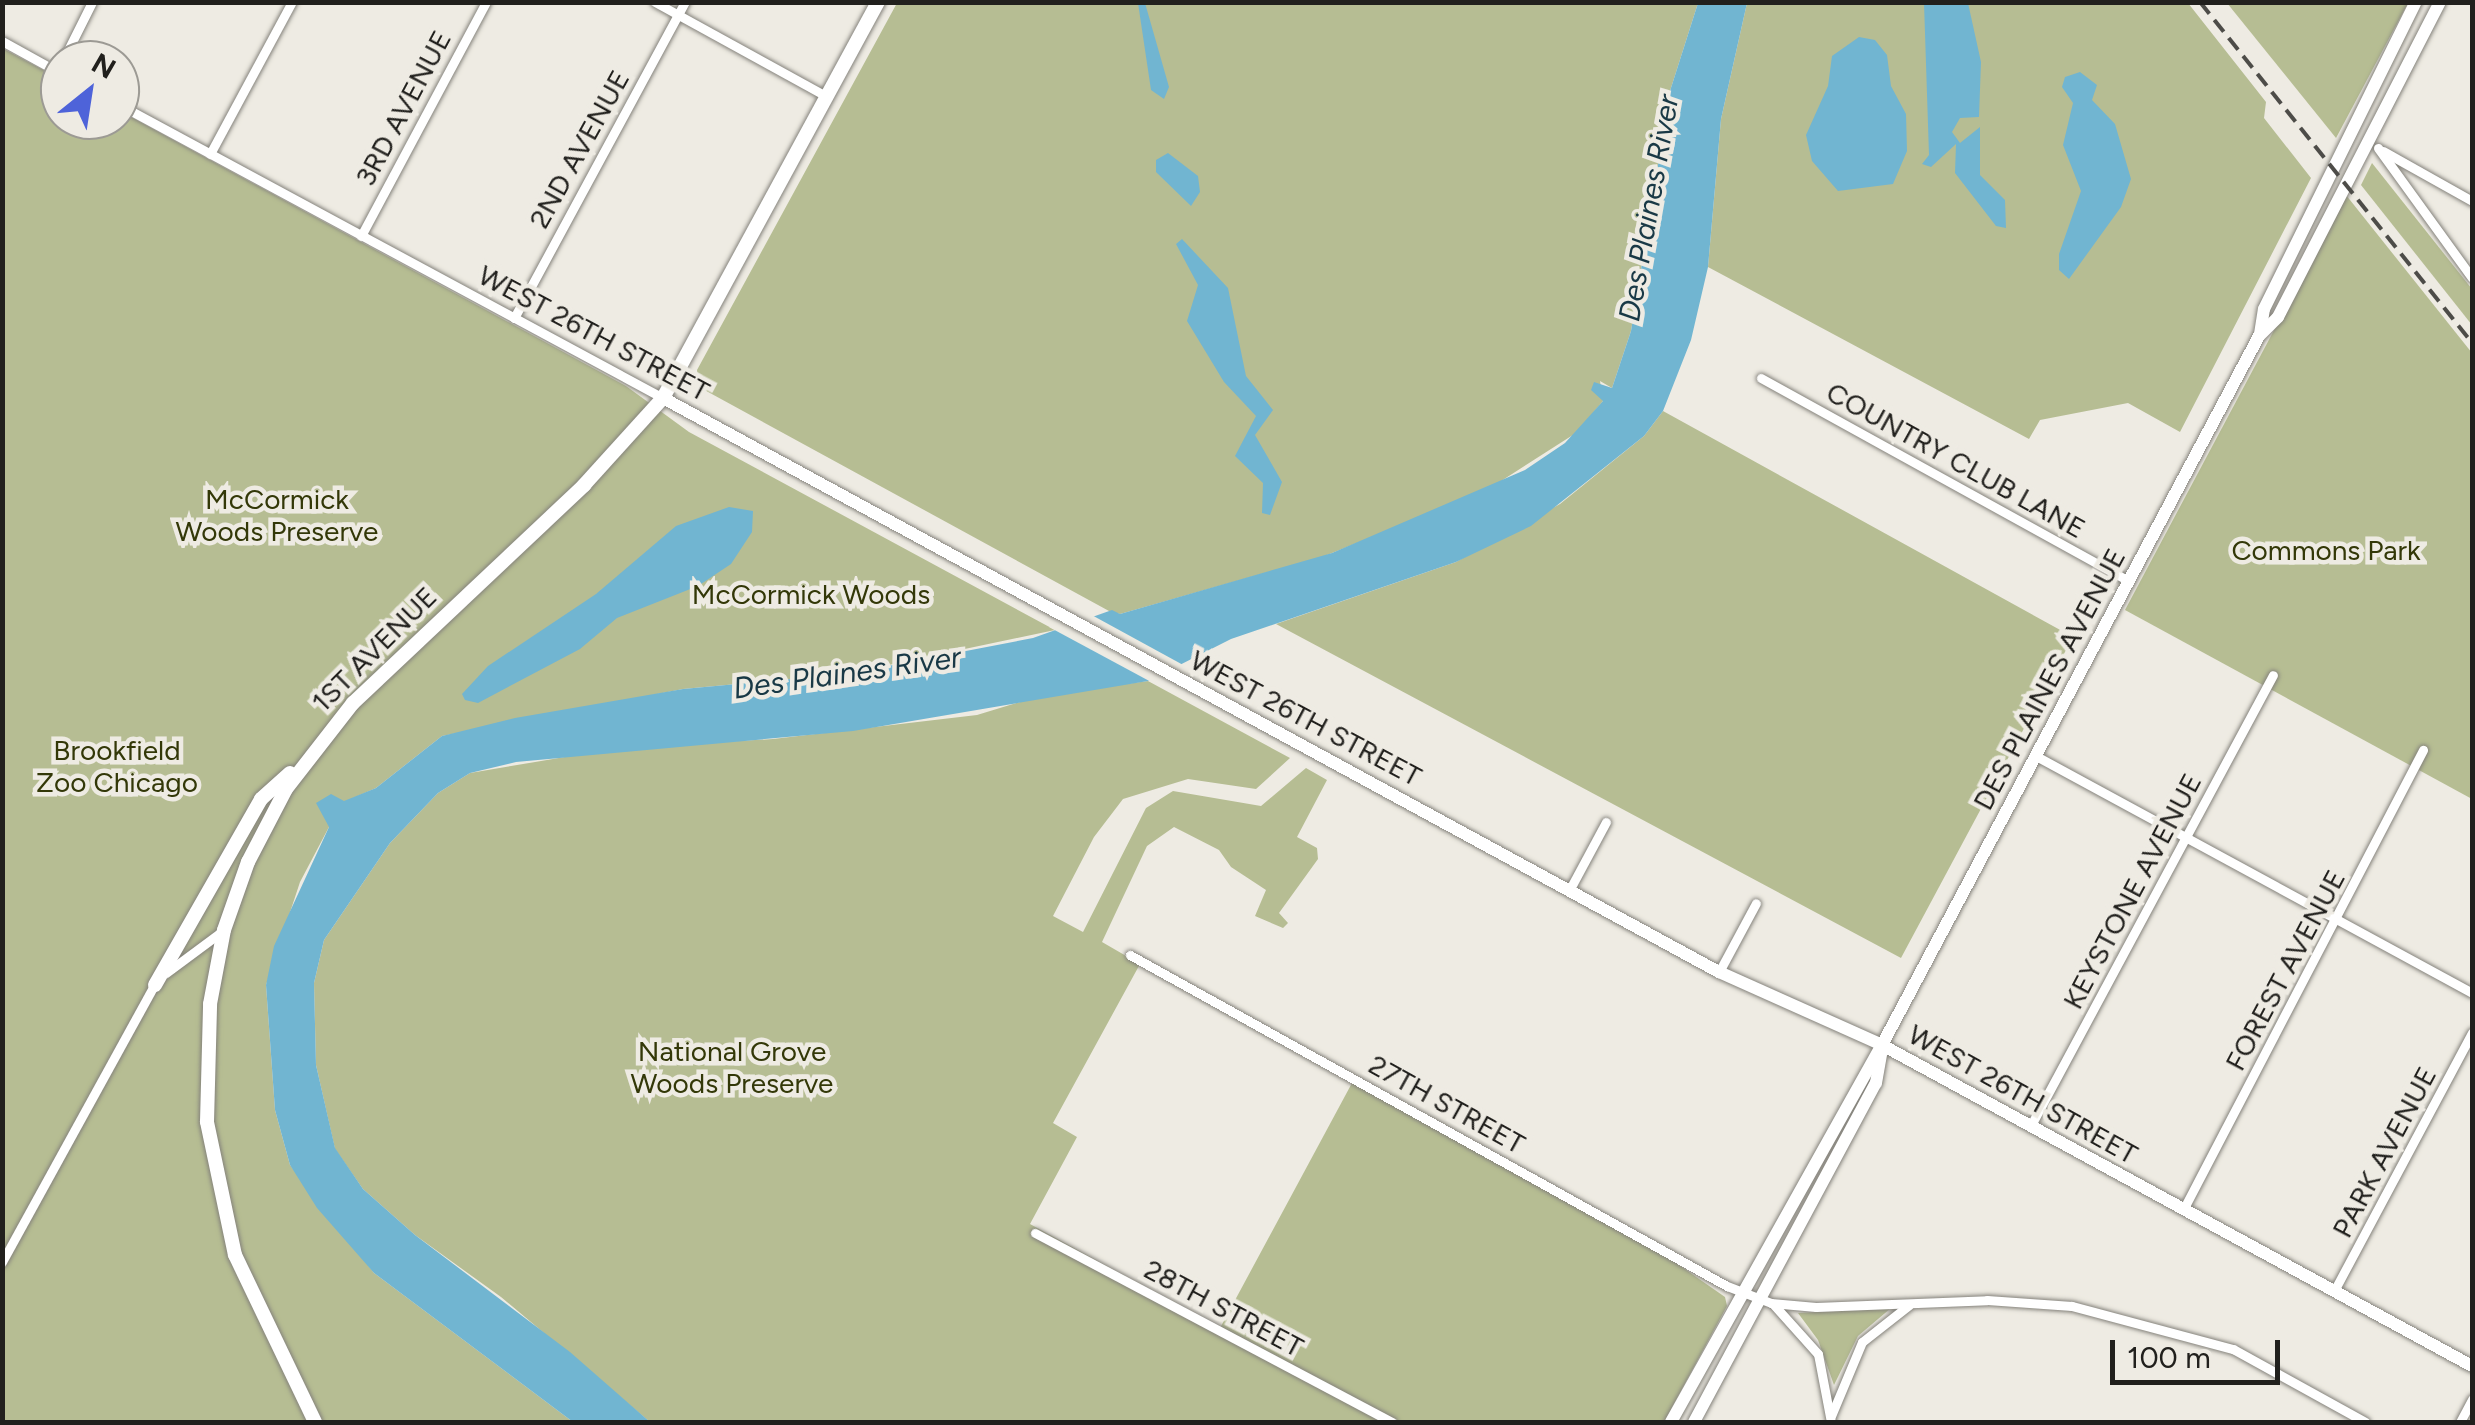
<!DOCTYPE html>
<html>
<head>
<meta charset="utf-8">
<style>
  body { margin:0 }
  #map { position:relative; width:2475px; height:1425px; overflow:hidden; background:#eeebe3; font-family:Figtree,sans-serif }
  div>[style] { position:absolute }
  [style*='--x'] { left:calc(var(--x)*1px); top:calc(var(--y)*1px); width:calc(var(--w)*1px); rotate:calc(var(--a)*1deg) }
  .green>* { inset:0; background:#b6bd93 }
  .water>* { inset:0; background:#71b5d1 }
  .pier>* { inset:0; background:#eeebe3 }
  .roads { filter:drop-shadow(0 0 2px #84827b) drop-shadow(0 0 2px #84827b) }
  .street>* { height:9px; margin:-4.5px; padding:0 4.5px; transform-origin:4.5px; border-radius:4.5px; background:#fff }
  .secondary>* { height:12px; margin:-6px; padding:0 6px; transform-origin:6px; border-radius:6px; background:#fff }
  .primary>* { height:14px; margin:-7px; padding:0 7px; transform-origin:7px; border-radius:7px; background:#fff }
  .rail>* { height:4px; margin-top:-2px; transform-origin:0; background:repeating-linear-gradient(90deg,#4d4c48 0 15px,transparent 0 23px) }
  span { translate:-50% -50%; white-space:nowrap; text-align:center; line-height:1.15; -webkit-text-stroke:9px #eeebe3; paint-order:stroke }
  .street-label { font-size:28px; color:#21201d }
  .park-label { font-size:28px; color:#333808 }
  .water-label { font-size:30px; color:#193946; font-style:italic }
  .frame { position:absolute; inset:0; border:5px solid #21201d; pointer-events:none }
  .north { position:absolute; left:40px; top:40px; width:100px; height:100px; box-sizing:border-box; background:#eeebe3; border:2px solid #9c9a94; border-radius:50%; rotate:30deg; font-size:28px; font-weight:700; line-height:40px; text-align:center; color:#21201d }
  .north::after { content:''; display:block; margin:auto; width:35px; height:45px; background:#4e63d9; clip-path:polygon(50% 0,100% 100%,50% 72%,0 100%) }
  .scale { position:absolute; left:2110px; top:1340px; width:170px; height:45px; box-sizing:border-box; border:5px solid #21201d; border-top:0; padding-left:12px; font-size:30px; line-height:35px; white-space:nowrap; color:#21201d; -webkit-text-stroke:8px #eeebe3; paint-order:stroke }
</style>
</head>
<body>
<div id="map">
  <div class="green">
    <div style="clip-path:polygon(897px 3px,1698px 3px,1670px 91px,1631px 331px,1612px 388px,1600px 381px,1603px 401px,1576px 433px,1484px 492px,1322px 557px,1120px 614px,1109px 611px,699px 387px,697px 370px)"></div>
    <div style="clip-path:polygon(1747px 3px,2188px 3px,2266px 102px,2264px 118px,2311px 178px,2180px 432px,2128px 403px,2040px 420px,2029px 439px,1708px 267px,1721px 119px)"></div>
    <div style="clip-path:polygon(2227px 3px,2408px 3px,2336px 138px)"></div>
    <div style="clip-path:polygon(2px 48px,60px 79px,60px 120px,120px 120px,120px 111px,626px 386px,689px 432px,1055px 630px,846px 674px,683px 689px,442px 736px,376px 788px,344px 802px,329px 827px,300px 882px,266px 985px,275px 1110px,290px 1165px,374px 1273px,573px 1422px,3px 1422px)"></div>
    <div style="clip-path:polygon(2372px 163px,2472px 289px,2472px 325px,2361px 185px)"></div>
    <div style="clip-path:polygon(2346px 195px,2472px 353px,2472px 799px,2125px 610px)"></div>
    <div style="clip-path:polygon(1663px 411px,2073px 637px,1901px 958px,1276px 624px,1456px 562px,1560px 504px,1644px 436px)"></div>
    <div style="clip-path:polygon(1148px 681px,1290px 758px,1256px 789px,1188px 779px,1123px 799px,1094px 837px,1053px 916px,1083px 932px,1146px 808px,1173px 791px,1261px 806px,1306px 768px,1327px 780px,1297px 837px,1317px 848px,1318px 859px,1279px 913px,1288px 923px,1283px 928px,1255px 916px,1266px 890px,1231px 867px,1219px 850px,1174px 827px,1147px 846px,1102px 942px,1140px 964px,1053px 1123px,1077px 1137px,1030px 1224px,1220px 1328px,1352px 1083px,1656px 1249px,1725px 1297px,1727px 1306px,1664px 1422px,650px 1422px,501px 1297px,415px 1235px,363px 1189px,335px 1149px,316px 1065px,314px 983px,324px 940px,390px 843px,438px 793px,470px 773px,618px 748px,773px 739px,977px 715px,1043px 695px)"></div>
    <div style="clip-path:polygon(1891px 1308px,1858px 1336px,1834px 1385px,1818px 1340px,1798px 1313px)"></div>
  </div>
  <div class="water">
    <div style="clip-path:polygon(1138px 3px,1145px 3px,1169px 87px,1164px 99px,1151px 90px)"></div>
    <div style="clip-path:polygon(1698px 3px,1747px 3px,1721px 119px,1708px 267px,1691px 340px,1663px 411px,1644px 436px,1531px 526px,1456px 562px,1231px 639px,1148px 681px,853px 731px,516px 762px,470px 773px,438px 793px,390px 843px,324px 940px,314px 983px,316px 1065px,335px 1148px,363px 1189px,415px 1235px,570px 1352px,650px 1422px,573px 1422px,374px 1273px,317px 1208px,290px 1165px,275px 1110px,266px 985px,274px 946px,329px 827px,316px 803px,331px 794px,344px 801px,376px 788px,442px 736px,515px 718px,683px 689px,846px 674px,1033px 638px,1112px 610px,1120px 614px,1332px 553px,1525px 470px,1565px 443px,1603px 401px,1591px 390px,1594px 382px,1612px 388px,1631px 331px,1670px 91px)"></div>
    <div style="clip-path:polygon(1924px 3px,1968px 3px,1981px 62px,1979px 117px,1960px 118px,1952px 132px,1960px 143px,1980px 127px,1980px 175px,2005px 200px,2006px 228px,1996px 226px,1955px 173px,1956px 144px,1931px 167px,1922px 164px,1929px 155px)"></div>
    <div style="clip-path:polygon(1859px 37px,1875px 40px,1887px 55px,1891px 86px,1906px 114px,1907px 151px,1893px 184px,1838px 191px,1812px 161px,1806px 135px,1828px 86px,1832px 56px)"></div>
    <div style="clip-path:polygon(2080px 72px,2097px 85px,2092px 100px,2115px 124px,2131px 179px,2121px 207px,2069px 279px,2059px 270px,2059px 254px,2081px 191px,2063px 145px,2073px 103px,2062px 87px,2065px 77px)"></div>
    <div style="clip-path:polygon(1168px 153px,1198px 176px,1200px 192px,1191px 206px,1156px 172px,1156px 160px)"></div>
    <div style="clip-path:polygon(1182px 239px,1228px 288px,1246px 376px,1273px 410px,1255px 435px,1282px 482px,1270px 515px,1262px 513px,1263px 483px,1235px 456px,1256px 416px,1224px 382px,1187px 321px,1198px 285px,1176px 244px)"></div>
    <div style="clip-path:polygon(729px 507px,753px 511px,752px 532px,731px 564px,698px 586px,617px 618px,580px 649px,478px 703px,465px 700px,462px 694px,488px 666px,596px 594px,676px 526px)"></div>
  </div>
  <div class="pier">
    <div style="clip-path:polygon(1088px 613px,1185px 666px,1153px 683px,1049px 627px)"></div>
  </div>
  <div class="roads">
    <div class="street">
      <div style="--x:655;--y:2;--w:197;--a:28.8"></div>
      <div style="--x:2;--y:41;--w:66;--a:28.9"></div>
      <div style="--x:63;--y:60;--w:65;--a:-63.4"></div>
      <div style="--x:120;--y:105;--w:617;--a:28.35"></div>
      <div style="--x:2378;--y:148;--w:160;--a:54.1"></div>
      <div style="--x:2383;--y:151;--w:102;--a:29.3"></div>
      <div style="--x:210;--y:154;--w:173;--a:-61.7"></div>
      <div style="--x:361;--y:236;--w:265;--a:-61.9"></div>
      <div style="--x:514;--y:318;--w:359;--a:-61.6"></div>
      <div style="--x:1761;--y:378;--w:420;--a:28.9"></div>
      <div style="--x:2036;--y:756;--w:496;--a:28.5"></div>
      <div style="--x:1570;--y:889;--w:76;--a:-61.8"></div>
      <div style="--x:1130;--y:955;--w:683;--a:29.01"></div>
      <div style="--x:1727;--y:1286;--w:47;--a:21.1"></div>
      <div style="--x:1771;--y:1303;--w:45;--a:5.1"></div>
      <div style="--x:1816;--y:1307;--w:171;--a:-2.3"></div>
      <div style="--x:1987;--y:1300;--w:85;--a:4"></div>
      <div style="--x:2072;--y:1306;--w:167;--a:15"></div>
      <div style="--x:2233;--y:1349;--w:151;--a:28.9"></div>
      <div style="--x:1719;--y:972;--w:78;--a:-61.8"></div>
      <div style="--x:166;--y:973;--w:72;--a:-36.6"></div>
      <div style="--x:2030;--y:1127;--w:513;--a:-61.74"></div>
      <div style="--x:2183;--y:1210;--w:519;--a:-62.45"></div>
      <div style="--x:1035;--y:1233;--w:404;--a:27.9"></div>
      <div style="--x:2;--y:1262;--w:317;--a:-61.2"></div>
      <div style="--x:2334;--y:1291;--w:293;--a:-61.9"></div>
      <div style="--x:1774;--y:1305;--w:66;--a:48.1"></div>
      <div style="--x:1818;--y:1354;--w:69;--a:79.2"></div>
      <div style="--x:1831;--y:1416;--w:80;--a:-67.3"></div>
      <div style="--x:1862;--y:1342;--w:60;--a:-38.2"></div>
      <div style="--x:2460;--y:1422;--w:26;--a:-62"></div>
    </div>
    <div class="secondary">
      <div style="--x:2260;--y:334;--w:25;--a:-81"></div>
      <div style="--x:2264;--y:309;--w:343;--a:-63.7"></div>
      <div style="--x:663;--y:398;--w:1202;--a:28.53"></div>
      <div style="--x:1719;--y:972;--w:179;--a:24.1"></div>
      <div style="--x:1882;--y:1045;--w:672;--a:28.55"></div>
      <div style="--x:1671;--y:1422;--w:432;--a:-60.8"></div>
      <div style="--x:1882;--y:1045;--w:803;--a:-62"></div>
      <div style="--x:2259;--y:336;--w:27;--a:-45"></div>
      <div style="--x:2278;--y:317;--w:354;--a:-62.8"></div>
      <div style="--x:1694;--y:1422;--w:385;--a:-61.8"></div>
      <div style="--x:1876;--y:1083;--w:36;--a:-80"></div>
    </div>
    <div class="primary">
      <div style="--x:155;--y:985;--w:214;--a:-60.3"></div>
      <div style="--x:261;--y:799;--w:39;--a:-42"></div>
      <div style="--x:315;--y:1422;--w:185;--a:-115.6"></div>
      <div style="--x:235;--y:1255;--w:136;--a:-101.9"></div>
      <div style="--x:207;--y:1122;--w:118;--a:-88.5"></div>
      <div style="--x:210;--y:1004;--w:75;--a:-79.3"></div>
      <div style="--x:224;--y:930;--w:72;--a:-70.6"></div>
      <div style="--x:248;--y:862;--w:82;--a:-62.5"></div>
      <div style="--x:286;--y:789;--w:109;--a:-52.1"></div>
      <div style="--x:353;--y:703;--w:318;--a:-43.3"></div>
      <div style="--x:584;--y:485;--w:118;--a:-47.8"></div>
      <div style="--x:663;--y:398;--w:451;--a:-61.5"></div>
    </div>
  </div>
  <div class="rail">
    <div style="--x:2200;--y:2;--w:436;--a:51.4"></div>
  </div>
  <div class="street-label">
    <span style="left:403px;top:108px;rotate:-62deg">3RD AVENUE</span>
    <span style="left:579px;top:149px;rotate:-61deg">2ND AVENUE</span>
    <span style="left:594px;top:333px;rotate:28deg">WEST 26TH STREET</span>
    <span style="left:1956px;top:460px;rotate:29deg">COUNTRY CLUB LANE</span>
    <span style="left:374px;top:649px;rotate:-45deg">1ST AVENUE</span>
    <span style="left:2049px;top:679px;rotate:-62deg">DES PLAINES AVENUE</span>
    <span style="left:1306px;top:718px;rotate:28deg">WEST 26TH STREET</span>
    <span style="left:2132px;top:891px;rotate:-62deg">KEYSTONE AVENUE</span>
    <span style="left:2285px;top:970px;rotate:-62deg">FOREST AVENUE</span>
    <span style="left:2023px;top:1094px;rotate:29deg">WEST 26TH STREET</span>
    <span style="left:1447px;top:1104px;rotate:29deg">27TH STREET</span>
    <span style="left:2384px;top:1152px;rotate:-62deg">PARK AVENUE</span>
    <span style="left:1224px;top:1308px;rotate:28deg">28TH STREET</span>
  </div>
  <div class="park-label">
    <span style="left:277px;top:515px">McCormick<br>Woods Preserve</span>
    <span style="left:2326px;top:550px">Commons Park</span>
    <span style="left:811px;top:594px">McCormick Woods</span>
    <span style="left:117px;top:766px">Brookfield<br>Zoo Chicago</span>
    <span style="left:732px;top:1067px">National Grove<br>Woods Preserve</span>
  </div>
  <div class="water-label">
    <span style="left:1649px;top:208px;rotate:-80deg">Des Plaines River</span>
    <span style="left:847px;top:673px;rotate:-8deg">Des Plaines River</span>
  </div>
  <div class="frame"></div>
  <div class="north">N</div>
  <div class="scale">100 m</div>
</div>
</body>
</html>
